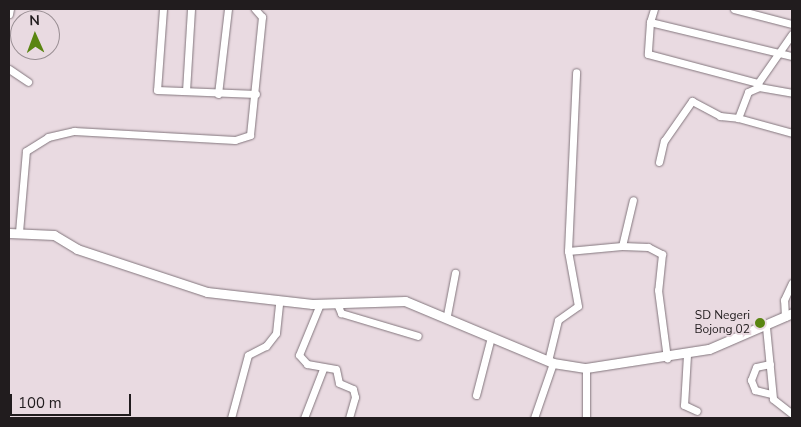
<!DOCTYPE html>
<html>
<head>
<meta charset="utf-8">
<style>
  body { margin:0 }
  #map { position:relative; width:801px; height:427px; overflow:hidden; background:#e9dae1; font-family:"Nunito Sans",sans-serif }
  div>[style] { position:absolute }
  [style*='--x'] { left:calc(var(--x)*1px); top:calc(var(--y)*1px); width:calc(var(--w)*1px); rotate:calc(var(--a)*1deg) }
  .roads { filter:drop-shadow(0 0 1px #83767d) drop-shadow(0 0 1px #83767d) }
  .minor>* { height:7px; margin:-3.5px; padding:0 3.5px; transform-origin:3.5px; border-radius:3.5px; background:#fff }
  .tertiary>* { height:9px; margin:-4.5px; padding:0 4.5px; transform-origin:4.5px; border-radius:4.5px; background:#fff }
  .dots>* { width:14px; height:14px; translate:-50% -50%; box-sizing:border-box; border:2px solid #e9dae1; border-radius:50% }
  span { translate:-50% -50%; white-space:nowrap; text-align:center; line-height:1.15; -webkit-text-stroke:4px #e9dae1; paint-order:stroke }
  .poi-label { font-size:12px; color:#211c1e }
  .right { translate:-100% -50%; text-align:right }
  .frame { position:absolute; inset:0; border:10px solid #211c1e; pointer-events:none }
  .north { position:absolute; left:10px; top:10px; width:50px; height:50px; box-sizing:border-box; background:#e9dae1; border:1px solid #998e93; border-radius:50%; rotate:358deg; font-size:14px; font-weight:700; line-height:20px; text-align:center; color:#211c1e }
  .north::after { content:''; display:block; margin:auto; width:18px; height:22px; background:#5a8511; clip-path:polygon(50% 0,100% 100%,50% 72%,0 100%) }
  .scale { position:absolute; left:10px; top:394px; width:121px; height:22px; box-sizing:border-box; border:2px solid #211c1e; border-top:0; padding-left:6px; font-size:15px; line-height:18px; white-space:nowrap; color:#211c1e; -webkit-text-stroke:4px #e9dae1; paint-order:stroke }
</style>
</head>
<body>
<div id="map">
  <div class="roads">
    <div class="minor">
      <div style="--x:163;--y:9;--w:81;--a:94.2"></div>
      <div style="--x:157;--y:90;--w:99;--a:2.3"></div>
      <div style="--x:654;--y:9;--w:14;--a:107"></div>
      <div style="--x:650;--y:22;--w:146;--a:13.5"></div>
      <div style="--x:734;--y:9;--w:60;--a:14.5"></div>
      <div style="--x:9;--y:14;--w:5;--a:-79"></div>
      <div style="--x:650;--y:22;--w:32;--a:94"></div>
      <div style="--x:648;--y:54;--w:114;--a:14.8"></div>
      <div style="--x:792;--y:34;--w:60;--a:124.8"></div>
      <div style="--x:758;--y:83;--w:4;--a:76"></div>
      <div style="--x:759;--y:87;--w:34;--a:10"></div>
      <div style="--x:9;--y:69;--w:23;--a:34"></div>
      <div style="--x:759;--y:87;--w:12;--a:156"></div>
      <div style="--x:748;--y:92;--w:28;--a:111"></div>
      <div style="--x:738;--y:118;--w:56;--a:15.5"></div>
      <div style="--x:186;--y:91;--w:82;--a:-86.5"></div>
      <div style="--x:218;--y:94;--w:86;--a:-83.3"></div>
      <div style="--x:659;--y:162;--w:22;--a:-77"></div>
      <div style="--x:664;--y:141;--w:49;--a:-55"></div>
      <div style="--x:692;--y:101;--w:32;--a:28"></div>
      <div style="--x:720;--y:116;--w:18;--a:6"></div>
      <div style="--x:19;--y:232;--w:81;--a:-85.1"></div>
      <div style="--x:26;--y:151;--w:26;--a:-32"></div>
      <div style="--x:48;--y:137;--w:27;--a:-13"></div>
      <div style="--x:74;--y:131;--w:161;--a:3.2"></div>
      <div style="--x:235;--y:140;--w:16;--a:-18"></div>
      <div style="--x:250;--y:135;--w:119;--a:-84.2"></div>
      <div style="--x:262;--y:17;--w:11;--a:-131"></div>
      <div style="--x:622;--y:246;--w:47;--a:-76.6"></div>
      <div style="--x:568;--y:251;--w:54;--a:-5.3"></div>
      <div style="--x:622;--y:246;--w:26;--a:2"></div>
      <div style="--x:648;--y:247;--w:16;--a:27"></div>
      <div style="--x:662;--y:254;--w:36;--a:96"></div>
      <div style="--x:658;--y:290;--w:69;--a:82.5"></div>
      <div style="--x:320;--y:304;--w:55;--a:112.4"></div>
      <div style="--x:299;--y:355;--w:12;--a:48"></div>
      <div style="--x:307;--y:364;--w:29;--a:10"></div>
      <div style="--x:336;--y:369;--w:14;--a:78"></div>
      <div style="--x:339;--y:383;--w:15;--a:23"></div>
      <div style="--x:353;--y:389;--w:8;--a:76"></div>
      <div style="--x:355;--y:397;--w:22;--a:106"></div>
      <div style="--x:343;--y:304;--w:5;--a:158"></div>
      <div style="--x:338;--y:306;--w:8;--a:67"></div>
      <div style="--x:341;--y:313;--w:80;--a:16.6"></div>
      <div style="--x:447;--y:315;--w:43;--a:-79.2"></div>
      <div style="--x:785;--y:317;--w:17;--a:-93"></div>
      <div style="--x:784;--y:300;--w:19;--a:-65"></div>
      <div style="--x:766;--y:327;--w:72;--a:84.4"></div>
      <div style="--x:773;--y:399;--w:24;--a:38"></div>
      <div style="--x:687;--y:355;--w:50;--a:93.4"></div>
      <div style="--x:684;--y:405;--w:14;--a:25"></div>
      <div style="--x:548;--y:361;--w:42;--a:-76.3"></div>
      <div style="--x:558;--y:320;--w:24;--a:-35"></div>
      <div style="--x:578;--y:306;--w:56;--a:-100.3"></div>
      <div style="--x:568;--y:251;--w:179;--a:-87.4"></div>
      <div style="--x:770;--y:364;--w:14;--a:168"></div>
      <div style="--x:756;--y:367;--w:14;--a:111"></div>
      <div style="--x:751;--y:380;--w:11;--a:68"></div>
      <div style="--x:755;--y:390;--w:16;--a:14"></div>
      <div style="--x:476;--y:395;--w:60;--a:-75.5"></div>
      <div style="--x:231;--y:418;--w:65;--a:-74.9"></div>
      <div style="--x:248;--y:355;--w:20;--a:-27"></div>
      <div style="--x:266;--y:346;--w:16;--a:-52"></div>
      <div style="--x:276;--y:333;--w:31;--a:-84"></div>
      <div style="--x:304;--y:418;--w:53;--a:-68.8"></div>
      <div style="--x:534;--y:418;--w:58;--a:-70.9"></div>
      <div style="--x:586;--y:418;--w:50;--a:-90"></div>
    </div>
    <div class="tertiary">
      <div style="--x:9;--y:233;--w:45;--a:2.5"></div>
      <div style="--x:54;--y:235;--w:27;--a:31"></div>
      <div style="--x:77;--y:249;--w:137;--a:18.3"></div>
      <div style="--x:207;--y:292;--w:106;--a:6.5"></div>
      <div style="--x:312;--y:304;--w:93;--a:-1.8"></div>
      <div style="--x:405;--y:301;--w:160;--a:22.7"></div>
      <div style="--x:553;--y:363;--w:33;--a:9"></div>
      <div style="--x:586;--y:368;--w:124;--a:-8.8"></div>
      <div style="--x:709;--y:349;--w:90;--a:-23.4"></div>
    </div>
  </div>
  <div class="dots">
    <div style="left:760px;top:323px;background:#5a8511"></div>
  </div>
  <div class="poi-label">
    <span class="right" style="left:750px;top:323px">SD Negeri<br>Bojong 02</span>
  </div>
  <div class="frame"></div>
  <div class="north">N</div>
  <div class="scale">100 m</div>
</div>
</body>
</html>
